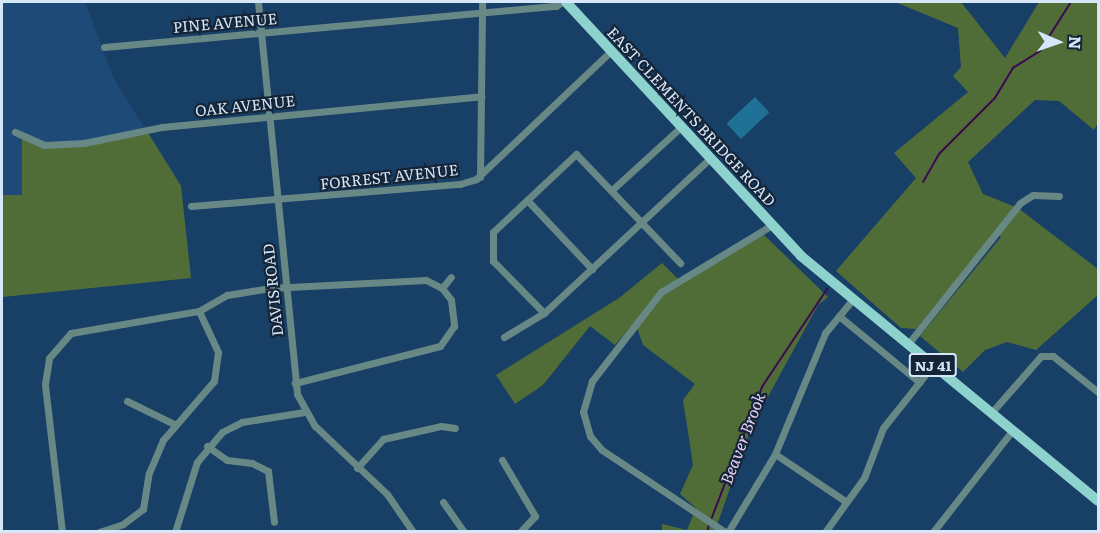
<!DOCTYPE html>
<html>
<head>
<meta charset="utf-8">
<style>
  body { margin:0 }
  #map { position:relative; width:1100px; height:533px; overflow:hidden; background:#183f66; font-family:Literata,serif }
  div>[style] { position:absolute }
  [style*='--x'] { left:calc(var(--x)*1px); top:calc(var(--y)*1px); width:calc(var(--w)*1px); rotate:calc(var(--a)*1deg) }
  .built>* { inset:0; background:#1e4a77 }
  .green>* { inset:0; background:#516d37 }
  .stream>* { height:1.5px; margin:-0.75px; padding:0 0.75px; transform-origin:0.75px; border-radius:0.75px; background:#390b4f }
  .building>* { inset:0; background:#1f7296; transform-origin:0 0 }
  .minor>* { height:7px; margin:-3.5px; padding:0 3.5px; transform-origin:3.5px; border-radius:3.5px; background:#688886 }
  .primary>* { height:10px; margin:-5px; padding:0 5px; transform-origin:5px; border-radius:5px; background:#8ed2ce }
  span { translate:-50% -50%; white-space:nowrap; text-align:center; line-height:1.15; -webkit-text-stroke:4.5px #152537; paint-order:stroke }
  .shield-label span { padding:2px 4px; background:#152537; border:2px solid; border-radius:4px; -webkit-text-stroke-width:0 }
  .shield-label { font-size:14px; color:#d6e7fa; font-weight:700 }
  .street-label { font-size:15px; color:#d6e7fa }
  .water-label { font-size:16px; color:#e9d2f9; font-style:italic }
  .frame { position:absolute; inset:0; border:3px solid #d6e7fa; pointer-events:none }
  .north { position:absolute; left:1028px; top:12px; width:60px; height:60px; -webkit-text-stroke:4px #152537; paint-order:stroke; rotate:92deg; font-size:16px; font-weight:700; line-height:24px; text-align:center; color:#d6e7fa }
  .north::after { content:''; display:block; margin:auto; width:21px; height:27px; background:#d6e7fa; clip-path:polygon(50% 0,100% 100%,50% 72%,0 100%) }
</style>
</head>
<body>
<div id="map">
  <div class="built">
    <div style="clip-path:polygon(2px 2px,85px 2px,114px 79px,181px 186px,191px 278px,2px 297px)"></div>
  </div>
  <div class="green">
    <div style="clip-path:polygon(895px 2px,961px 2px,1005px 58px,1039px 2px,1098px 2px,1098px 123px,1094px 130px,1059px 101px,1035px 100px,968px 162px,983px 194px,1018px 208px,1098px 269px,1098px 295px,1036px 350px,1007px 342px,985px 350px,963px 372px,920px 336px,1001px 237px,995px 232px,916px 329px,901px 328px,836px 271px,916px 178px,894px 153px,968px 92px,953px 76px,961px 67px,958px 28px)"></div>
    <div style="clip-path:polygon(147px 131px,181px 186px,191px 278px,2px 297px,2px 195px,22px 195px,22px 139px,47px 149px)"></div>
    <div style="clip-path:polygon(761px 232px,828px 297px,818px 305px,751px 428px,715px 531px,662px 531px,662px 524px,687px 530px,696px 508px,680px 494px,693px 465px,683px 400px,695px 384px,643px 345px,635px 322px,615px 345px,590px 326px,543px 385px,515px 404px,496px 375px,619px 298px,662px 263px,680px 281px)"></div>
  </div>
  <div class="stream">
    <div style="--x:923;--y:182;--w:32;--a:-60"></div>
    <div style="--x:939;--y:154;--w:79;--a:-45"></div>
    <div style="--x:995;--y:98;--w:35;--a:-59"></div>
    <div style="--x:1013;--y:68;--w:32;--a:-32"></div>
    <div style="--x:1040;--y:51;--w:58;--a:-57.7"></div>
    <div style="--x:711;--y:520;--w:142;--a:-69"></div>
    <div style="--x:762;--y:387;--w:118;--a:-56.4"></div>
    <div style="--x:707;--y:532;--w:7;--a:-74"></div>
  </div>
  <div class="building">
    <div style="left:755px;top:97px;width:21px;height:39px;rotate:47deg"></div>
  </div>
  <div class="minor">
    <div style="--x:258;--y:2;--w:394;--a:84.3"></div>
    <div style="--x:297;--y:394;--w:37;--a:61"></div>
    <div style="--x:315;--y:426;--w:99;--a:43.4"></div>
    <div style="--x:387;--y:494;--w:46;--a:55.6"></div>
    <div style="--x:104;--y:47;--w:454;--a:-5.2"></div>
    <div style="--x:556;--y:6;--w:7;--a:-34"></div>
    <div style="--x:15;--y:132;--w:32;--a:24"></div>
    <div style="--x:44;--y:145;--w:40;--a:-2.9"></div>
    <div style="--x:84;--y:143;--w:80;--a:-11.6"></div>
    <div style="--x:162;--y:127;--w:321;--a:-5.5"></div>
    <div style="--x:480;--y:177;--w:175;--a:-89.3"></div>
    <div style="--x:613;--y:189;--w:92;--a:-42.4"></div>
    <div style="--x:527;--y:200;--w:95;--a:46.7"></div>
    <div style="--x:191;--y:206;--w:270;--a:-4.7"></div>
    <div style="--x:460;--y:184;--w:17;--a:-17"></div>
    <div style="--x:476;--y:179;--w:186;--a:-43.5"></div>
    <div style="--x:442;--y:288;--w:14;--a:-51"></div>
    <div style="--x:544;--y:313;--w:73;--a:-134.4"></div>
    <div style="--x:493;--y:261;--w:29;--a:-90"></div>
    <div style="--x:493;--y:232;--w:114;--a:-43.2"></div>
    <div style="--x:576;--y:154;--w:151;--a:46.3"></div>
    <div style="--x:839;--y:316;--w:104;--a:39.5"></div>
    <div style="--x:504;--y:337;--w:47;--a:-31"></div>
    <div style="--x:544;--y:313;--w:227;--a:-43"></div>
    <div style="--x:908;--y:344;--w:180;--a:-51.5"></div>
    <div style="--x:1020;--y:203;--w:15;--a:-32"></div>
    <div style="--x:1033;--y:195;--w:26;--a:2"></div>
    <div style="--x:127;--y:401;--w:52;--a:26.1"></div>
    <div style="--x:991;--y:413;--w:76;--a:-48.7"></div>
    <div style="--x:1041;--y:356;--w:12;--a:0"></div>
    <div style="--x:1053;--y:356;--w:58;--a:38.7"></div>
    <div style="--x:207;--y:446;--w:24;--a:35"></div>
    <div style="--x:227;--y:460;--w:25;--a:7"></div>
    <div style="--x:252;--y:463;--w:18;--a:27"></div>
    <div style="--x:268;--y:471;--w:51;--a:83.3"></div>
    <div style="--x:502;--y:460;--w:65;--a:59.5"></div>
    <div style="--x:535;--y:516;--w:22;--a:133"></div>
    <div style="--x:357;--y:468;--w:39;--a:-48"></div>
    <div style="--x:383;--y:439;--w:59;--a:-12.6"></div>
    <div style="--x:441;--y:426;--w:14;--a:8"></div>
    <div style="--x:845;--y:501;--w:84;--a:-146.1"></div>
    <div style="--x:775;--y:454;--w:131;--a:-67.5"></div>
    <div style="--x:825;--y:333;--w:44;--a:-50.5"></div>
    <div style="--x:443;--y:502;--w:37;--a:55"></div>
    <div style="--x:62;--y:532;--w:149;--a:-96.6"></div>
    <div style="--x:45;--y:384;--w:26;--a:-81"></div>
    <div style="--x:49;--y:358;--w:33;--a:-49"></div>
    <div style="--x:71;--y:333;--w:130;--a:-9.8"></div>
    <div style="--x:199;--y:311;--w:32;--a:-30"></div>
    <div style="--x:227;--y:295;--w:44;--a:-9.2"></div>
    <div style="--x:270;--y:288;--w:156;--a:-2.9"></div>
    <div style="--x:426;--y:280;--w:18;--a:27"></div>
    <div style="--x:442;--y:288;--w:15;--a:53"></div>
    <div style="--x:451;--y:300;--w:26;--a:83"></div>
    <div style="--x:454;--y:326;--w:24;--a:125"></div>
    <div style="--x:440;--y:346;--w:150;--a:165.7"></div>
    <div style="--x:99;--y:532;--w:25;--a:-18"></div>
    <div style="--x:123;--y:524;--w:25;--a:-37"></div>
    <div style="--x:143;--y:509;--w:36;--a:-81"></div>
    <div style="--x:149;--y:473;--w:36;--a:-67"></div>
    <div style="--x:163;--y:440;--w:78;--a:-49.2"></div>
    <div style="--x:214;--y:381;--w:29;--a:-82"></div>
    <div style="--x:218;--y:352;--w:45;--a:-114.9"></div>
    <div style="--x:175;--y:532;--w:73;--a:-72.6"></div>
    <div style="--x:197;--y:462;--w:39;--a:-50"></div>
    <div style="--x:222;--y:432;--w:22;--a:-27"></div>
    <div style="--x:242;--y:422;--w:63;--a:-9.2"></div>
    <div style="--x:725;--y:532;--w:148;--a:-146.3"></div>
    <div style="--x:602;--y:450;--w:18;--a:-131"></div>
    <div style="--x:590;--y:436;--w:25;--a:-106"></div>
    <div style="--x:583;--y:412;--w:32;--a:-74"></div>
    <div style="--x:592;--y:381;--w:113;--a:-52.2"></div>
    <div style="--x:661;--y:292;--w:130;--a:-31.1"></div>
    <div style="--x:728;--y:532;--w:91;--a:-58.9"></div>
    <div style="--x:825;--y:532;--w:67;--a:-54.2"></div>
    <div style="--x:864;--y:478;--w:53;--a:-69.2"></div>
    <div style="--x:883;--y:428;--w:80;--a:-51.6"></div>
    <div style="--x:933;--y:532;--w:128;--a:-52"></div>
  </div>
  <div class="primary">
    <div style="--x:566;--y:2;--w:346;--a:47.2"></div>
    <div style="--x:801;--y:256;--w:385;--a:39.5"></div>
  </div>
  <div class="shield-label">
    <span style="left:933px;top:365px">NJ 41</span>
  </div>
  <div class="street-label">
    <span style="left:225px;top:22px;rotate:-5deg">PINE AVENUE</span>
    <span style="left:245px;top:105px;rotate:-6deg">OAK AVENUE</span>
    <span style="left:692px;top:116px;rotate:47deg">EAST CLEMENTS BRIDGE ROAD</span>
    <span style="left:389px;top:176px;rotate:-6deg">FORREST AVENUE</span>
    <span style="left:272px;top:290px;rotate:-96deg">DAVIS ROAD</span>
  </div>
  <div class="water-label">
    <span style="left:742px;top:438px;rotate:-69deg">Beaver Brook</span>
  </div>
  <div class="frame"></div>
  <div class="north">N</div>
</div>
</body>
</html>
